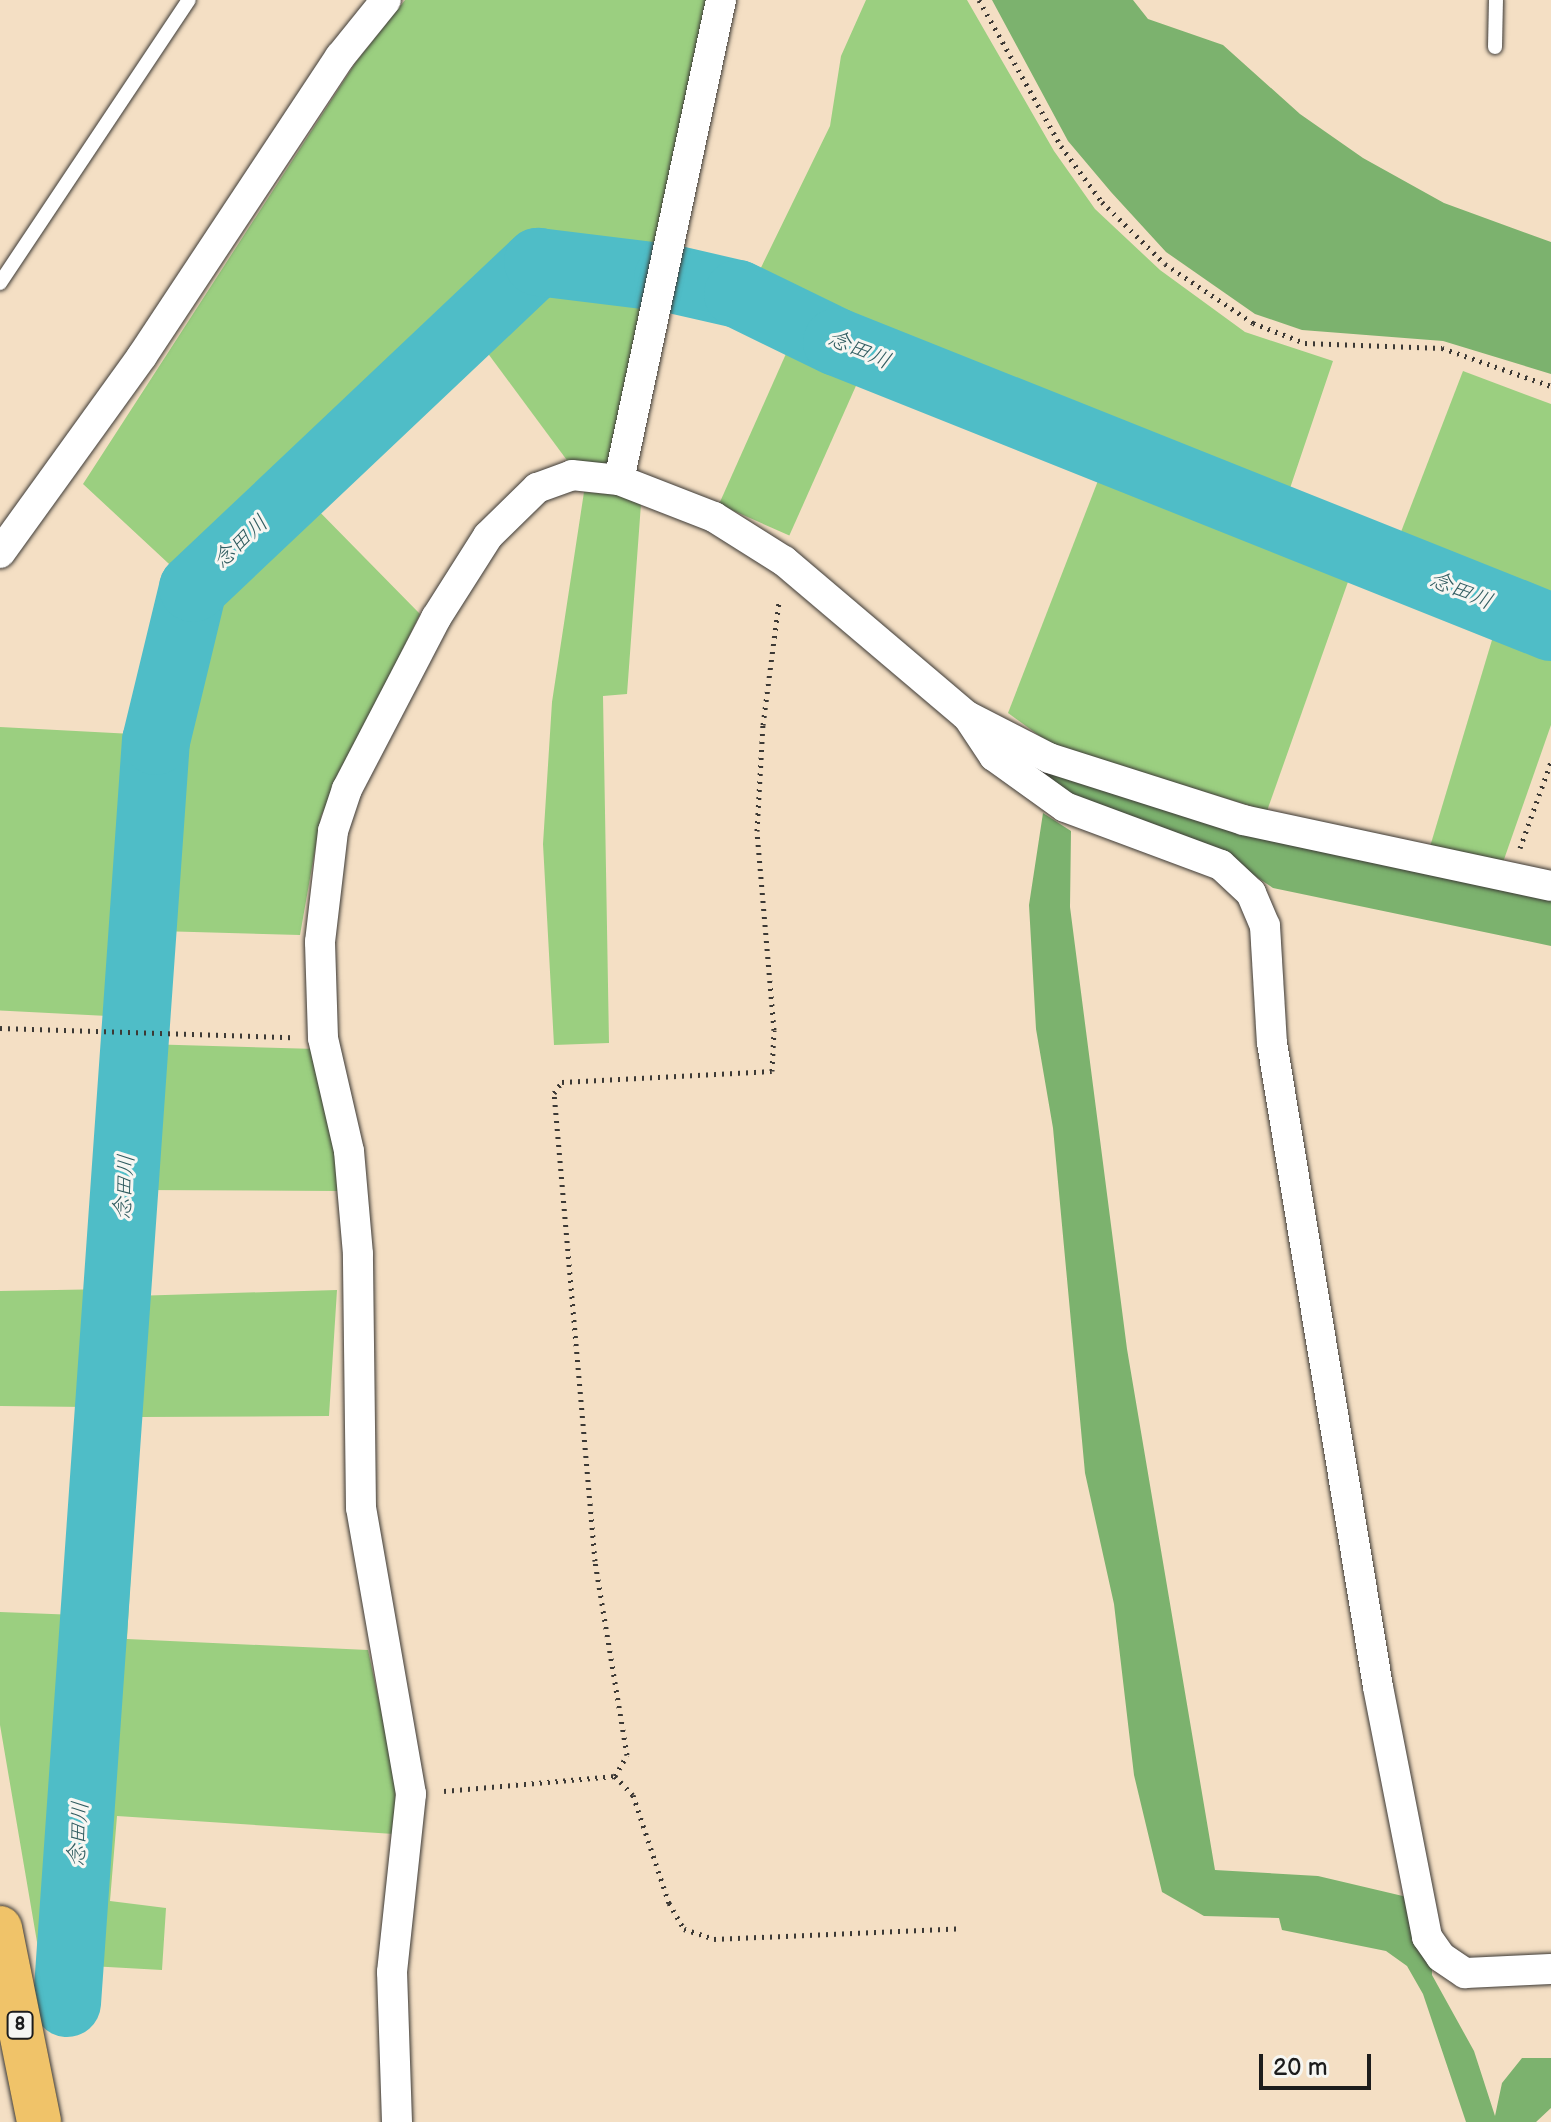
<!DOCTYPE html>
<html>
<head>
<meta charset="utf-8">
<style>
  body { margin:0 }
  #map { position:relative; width:1551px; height:2122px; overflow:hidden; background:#f4dfc4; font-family:"Balsamiq Sans","Klee One",sans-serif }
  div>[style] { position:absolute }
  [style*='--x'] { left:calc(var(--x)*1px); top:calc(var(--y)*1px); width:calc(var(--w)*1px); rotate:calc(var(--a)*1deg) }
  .green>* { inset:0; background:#9bcf80; transform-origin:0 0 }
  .forest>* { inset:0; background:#7cb26e }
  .river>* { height:68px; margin:-34px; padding:0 34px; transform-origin:34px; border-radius:34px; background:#4fbdc7 }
  .path>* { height:5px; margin-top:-2.5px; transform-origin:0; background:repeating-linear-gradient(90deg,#3c3935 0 2px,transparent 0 8px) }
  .roads { filter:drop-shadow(0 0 2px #3c3935) drop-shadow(0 0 2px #3c3935) }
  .lane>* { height:14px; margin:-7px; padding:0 7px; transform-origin:7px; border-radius:7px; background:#fff }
  .street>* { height:30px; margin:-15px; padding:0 15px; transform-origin:15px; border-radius:15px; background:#fff }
  .primary>* { height:44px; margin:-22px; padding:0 22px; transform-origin:22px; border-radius:22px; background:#f0c369 }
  span { translate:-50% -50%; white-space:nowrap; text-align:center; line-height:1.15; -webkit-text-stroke:6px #f6f6f2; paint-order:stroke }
  .shield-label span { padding:2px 6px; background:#f6f6f2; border:2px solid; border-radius:6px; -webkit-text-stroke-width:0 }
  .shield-label { font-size:18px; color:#1c1c1c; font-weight:700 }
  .water-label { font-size:22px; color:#305c60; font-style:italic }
  .scale { position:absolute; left:1259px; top:2054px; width:112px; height:36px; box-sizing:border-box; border:4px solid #1c1c1c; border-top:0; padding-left:10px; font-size:24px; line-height:28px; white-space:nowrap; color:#1c1c1c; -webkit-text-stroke:6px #f6f6f2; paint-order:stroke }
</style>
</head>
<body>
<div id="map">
  <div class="green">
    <div style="clip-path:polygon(405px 0,713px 0,659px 266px,528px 255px,182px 576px,83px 484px,356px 62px)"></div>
    <div style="clip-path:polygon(866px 0,967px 0,1054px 151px,1095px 209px,1160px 270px,1245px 332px,1333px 361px,1284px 506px,843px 333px,752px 286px,830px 126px,841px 56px)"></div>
    <div style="clip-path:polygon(543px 274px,656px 286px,613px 463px,569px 463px,475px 336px)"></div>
    <div style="left:793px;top:338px;width:77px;height:182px;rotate:24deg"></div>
    <div style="clip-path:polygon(1463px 371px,1551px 404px,1551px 611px,1394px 550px)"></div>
    <div style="clip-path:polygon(1106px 460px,1355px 562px,1267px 811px,1052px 745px,1008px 713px)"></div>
    <div style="clip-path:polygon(584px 492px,621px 495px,641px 504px,627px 694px,603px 696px,609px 1043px,554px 1045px,543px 844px,552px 702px)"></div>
    <div style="clip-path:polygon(305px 497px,420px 614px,321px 816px,300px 935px,158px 931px,165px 740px,201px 594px)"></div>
    <div style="clip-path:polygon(1498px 620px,1551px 639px,1551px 725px,1501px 868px,1429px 850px)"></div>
    <div style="left:0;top:727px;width:147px;height:283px;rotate:3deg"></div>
    <div style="clip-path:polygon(144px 1044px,317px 1049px,336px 1140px,337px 1191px,138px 1190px)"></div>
    <div style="clip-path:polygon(112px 1289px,57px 2035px,51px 2024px,0 1725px,0 1612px,77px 1615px,87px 1407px,0 1406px,0 1291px)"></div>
    <div style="clip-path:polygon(337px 1290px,329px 1416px,140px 1417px,127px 1639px,368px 1650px,396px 1780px,394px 1834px,117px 1816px,110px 1901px,166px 1908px,162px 1970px,90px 1966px,132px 1296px)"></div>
  </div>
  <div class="forest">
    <div style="clip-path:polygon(992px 0,1133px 0,1148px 19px,1223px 45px,1300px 114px,1363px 158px,1444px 203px,1551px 242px,1551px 374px,1443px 341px,1302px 330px,1255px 314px,1166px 252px,1111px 192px,1068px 141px)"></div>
    <div style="clip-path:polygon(1005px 752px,1551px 895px,1551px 946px,1273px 888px,1240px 866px,1066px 798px)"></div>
    <div style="clip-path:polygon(1043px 813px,1071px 831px,1070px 907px,1127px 1349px,1215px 1870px,1318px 1876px,1407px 1897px,1432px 1952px,1432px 1975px,1474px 2051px,1495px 2116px,1502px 2083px,1522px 2058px,1551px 2058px,1551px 2108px,1536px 2122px,1466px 2122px,1423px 1994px,1407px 1966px,1386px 1951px,1282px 1930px,1279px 1918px,1204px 1916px,1162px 1892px,1134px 1775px,1114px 1604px,1085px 1473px,1053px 1128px,1036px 1029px,1029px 905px)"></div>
  </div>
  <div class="river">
    <div style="--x:67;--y:2003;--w:1265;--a:-85.97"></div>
    <div style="--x:156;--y:741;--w:157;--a:-76.4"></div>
    <div style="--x:193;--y:588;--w:475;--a:-43.4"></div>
    <div style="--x:538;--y:262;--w:131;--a:7"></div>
    <div style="--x:668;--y:278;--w:72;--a:12.9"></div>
    <div style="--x:738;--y:294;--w:110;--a:25.9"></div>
    <div style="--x:837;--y:342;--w:769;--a:21.76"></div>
  </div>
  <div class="path">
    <div style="--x:979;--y:0;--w:167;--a:60.7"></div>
    <div style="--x:1061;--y:146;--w:69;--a:53.8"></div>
    <div style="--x:1102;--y:202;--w:88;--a:44.5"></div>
    <div style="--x:1165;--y:264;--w:106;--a:33.8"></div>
    <div style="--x:1253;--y:323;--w:56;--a:21"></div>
    <div style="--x:1305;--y:343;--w:137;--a:2.1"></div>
    <div style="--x:1442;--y:348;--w:115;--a:19.2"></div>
    <div style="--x:1520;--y:848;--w:91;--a:-70.2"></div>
    <div style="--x:0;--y:1028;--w:291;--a:1.8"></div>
    <div style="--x:615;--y:1776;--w:26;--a:47"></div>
    <div style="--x:633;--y:1795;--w:114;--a:71.6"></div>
    <div style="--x:669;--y:1903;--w:30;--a:60"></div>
    <div style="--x:684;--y:1929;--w:32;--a:18"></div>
    <div style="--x:714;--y:1939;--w:248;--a:-2.5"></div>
    <div style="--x:444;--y:1791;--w:172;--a:-5"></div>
    <div style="--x:615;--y:1776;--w:24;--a:-60"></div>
    <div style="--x:627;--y:1755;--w:197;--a:-99.4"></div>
    <div style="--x:595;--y:1561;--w:470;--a:-95"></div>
    <div style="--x:554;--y:1093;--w:14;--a:-54"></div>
    <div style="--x:562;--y:1082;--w:210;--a:-3"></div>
    <div style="--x:772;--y:1071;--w:41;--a:-87.2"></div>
    <div style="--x:774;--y:1030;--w:200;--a:-94.9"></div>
    <div style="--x:757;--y:831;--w:106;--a:-86.8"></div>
    <div style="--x:763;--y:725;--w:125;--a:-82.6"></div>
  </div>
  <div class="roads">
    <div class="lane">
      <div style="--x:1495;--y:47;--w:47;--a:-88.8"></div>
      <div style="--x:0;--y:283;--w:340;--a:-56.3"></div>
    </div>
    <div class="street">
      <div style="--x:619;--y:480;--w:491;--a:-78"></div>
      <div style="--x:0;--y:553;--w:243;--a:-54.2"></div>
      <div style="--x:142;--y:356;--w:359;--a:-56.5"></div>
      <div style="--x:340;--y:57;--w:73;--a:-51.1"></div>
      <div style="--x:968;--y:717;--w:47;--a:56.3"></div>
      <div style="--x:994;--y:756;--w:87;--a:35.7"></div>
      <div style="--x:1065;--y:807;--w:166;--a:20.4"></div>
      <div style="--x:1221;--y:865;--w:41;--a:43"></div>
      <div style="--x:1251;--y:893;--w:36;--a:67"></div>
      <div style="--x:1265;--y:926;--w:117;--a:86.6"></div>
      <div style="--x:1272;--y:1043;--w:653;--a:80.65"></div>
      <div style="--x:1378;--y:1687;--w:255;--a:78.9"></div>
      <div style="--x:1427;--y:1937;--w:24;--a:55"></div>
      <div style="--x:1441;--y:1957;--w:29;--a:34"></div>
      <div style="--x:1465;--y:1973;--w:86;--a:-2.7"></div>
      <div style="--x:397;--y:2122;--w:150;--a:-91.9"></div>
      <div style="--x:392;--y:1972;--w:179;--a:-83.9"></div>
      <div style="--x:411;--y:1794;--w:290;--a:-99.9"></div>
      <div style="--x:361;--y:1508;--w:254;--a:-90.7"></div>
      <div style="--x:358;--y:1254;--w:103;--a:-95"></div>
      <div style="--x:349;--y:1151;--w:116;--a:-103"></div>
      <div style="--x:323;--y:1038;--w:96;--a:-91.8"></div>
      <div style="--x:320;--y:942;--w:112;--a:-83.3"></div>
      <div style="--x:333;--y:831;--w:44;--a:-71.6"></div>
      <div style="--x:347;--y:789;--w:193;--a:-62.5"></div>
      <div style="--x:436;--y:618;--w:97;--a:-57.6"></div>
      <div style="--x:488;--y:536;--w:69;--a:-44.4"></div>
      <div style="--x:537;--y:488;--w:37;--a:-20"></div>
      <div style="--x:572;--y:475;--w:47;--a:6.1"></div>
      <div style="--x:619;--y:480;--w:102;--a:21.3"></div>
      <div style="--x:714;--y:517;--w:83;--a:32.2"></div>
      <div style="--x:784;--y:561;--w:240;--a:40.3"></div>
      <div style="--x:967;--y:716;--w:92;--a:27.1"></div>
      <div style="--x:1049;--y:758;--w:204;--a:17.7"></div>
      <div style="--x:1243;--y:820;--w:315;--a:12.1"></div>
    </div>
    <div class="primary">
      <div style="--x:0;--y:1928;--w:198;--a:78.6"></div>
    </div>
  </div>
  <div class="shield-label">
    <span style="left:20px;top:2025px">8</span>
  </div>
  <div class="water-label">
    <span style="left:859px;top:350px;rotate:23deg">念田川</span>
    <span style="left:241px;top:542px;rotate:-43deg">念田川</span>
    <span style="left:1461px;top:591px;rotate:22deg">念田川</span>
    <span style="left:125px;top:1187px;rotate:-86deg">念田川</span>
    <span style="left:79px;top:1834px;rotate:-86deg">念田川</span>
  </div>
  <div class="scale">20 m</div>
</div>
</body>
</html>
